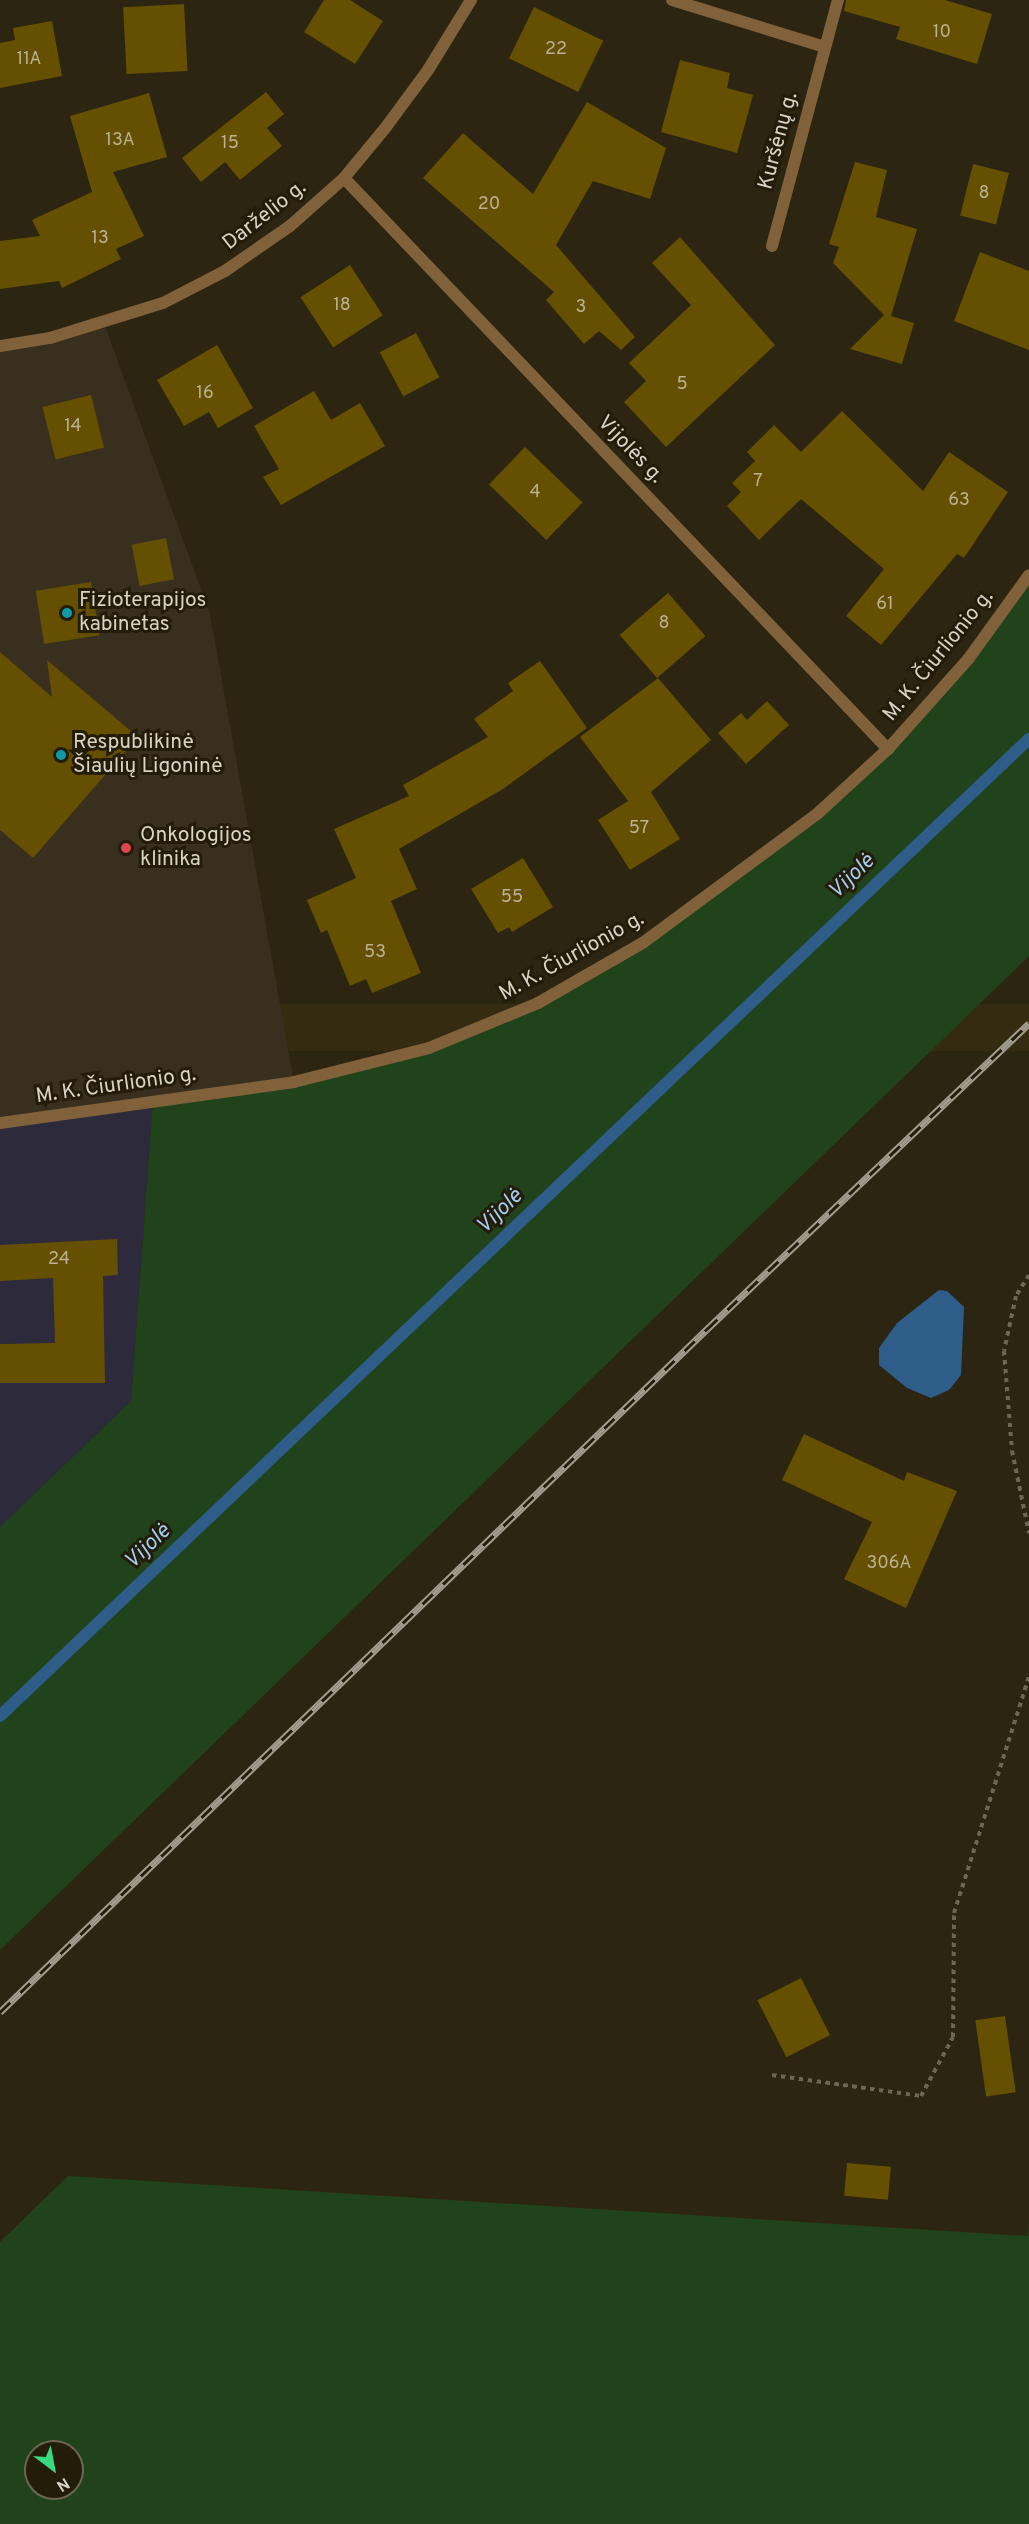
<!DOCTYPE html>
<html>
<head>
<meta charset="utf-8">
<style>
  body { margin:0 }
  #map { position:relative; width:1029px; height:2524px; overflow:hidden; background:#2c2512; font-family:Overpass,sans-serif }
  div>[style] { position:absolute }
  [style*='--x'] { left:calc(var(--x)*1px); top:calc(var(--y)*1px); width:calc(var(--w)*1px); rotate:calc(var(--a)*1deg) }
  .built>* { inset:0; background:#342b10; transform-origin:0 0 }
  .industrial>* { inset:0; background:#2d2b3b }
  .medical>* { inset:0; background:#382f1f }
  .green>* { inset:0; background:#21431c }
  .water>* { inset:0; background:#2e5d8a }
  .stream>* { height:12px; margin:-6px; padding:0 6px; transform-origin:6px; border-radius:6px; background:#2e5d8a }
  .building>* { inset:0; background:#654f00; transform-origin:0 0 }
  .path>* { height:4px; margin-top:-2px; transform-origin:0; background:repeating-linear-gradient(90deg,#6c6655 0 4.5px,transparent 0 9px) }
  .minor>* { height:12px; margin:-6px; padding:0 6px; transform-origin:6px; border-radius:6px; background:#80613a }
  .rail>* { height:7px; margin-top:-3.5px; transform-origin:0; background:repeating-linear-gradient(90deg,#231c08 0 14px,#a29d8e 0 28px); box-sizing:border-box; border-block:2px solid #a29d8e }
  .dots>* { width:16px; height:16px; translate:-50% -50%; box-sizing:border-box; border:3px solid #231c08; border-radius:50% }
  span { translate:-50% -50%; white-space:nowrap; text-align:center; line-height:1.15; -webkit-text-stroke:6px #231c08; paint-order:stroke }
  .number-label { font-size:18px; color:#bbb295 }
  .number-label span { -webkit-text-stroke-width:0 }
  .street-label { font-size:21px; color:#d8d3c7 }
  .poi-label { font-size:21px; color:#d8d3c7 }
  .left { translate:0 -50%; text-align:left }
  .water-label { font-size:22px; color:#a4cdf5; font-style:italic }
  .north { position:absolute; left:24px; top:2440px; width:60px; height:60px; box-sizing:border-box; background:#231c08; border:2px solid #6b6554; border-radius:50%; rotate:148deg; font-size:16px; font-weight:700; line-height:24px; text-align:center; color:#d8d3c7 }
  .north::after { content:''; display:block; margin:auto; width:21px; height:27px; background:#39d87f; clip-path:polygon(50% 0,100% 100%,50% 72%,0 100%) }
</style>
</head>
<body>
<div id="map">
  <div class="built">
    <div style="left:1029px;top:1004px;width:47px;height:1424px;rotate:90deg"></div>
  </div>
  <div class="industrial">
    <div style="clip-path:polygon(153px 1100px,131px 1401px,0 1527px,0 1123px)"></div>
  </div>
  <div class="medical">
    <div style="clip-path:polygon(104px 323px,210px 614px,294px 1082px,0 1123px,0 346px)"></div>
  </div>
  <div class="green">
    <div style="clip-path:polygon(1029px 575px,1029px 956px,0 1950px,0 1527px,131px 1401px,153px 1100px,294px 1082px,429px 1048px,538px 1003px,739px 875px,888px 749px)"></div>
    <div style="clip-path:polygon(evenodd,68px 2176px,1028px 2236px,1029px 2220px,1029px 2524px,0 2524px,0 2242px,68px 2176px,36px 2452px,72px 2452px,72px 2488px,36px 2488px,36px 2452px)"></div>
  </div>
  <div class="water">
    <div style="clip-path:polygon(939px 1290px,947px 1291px,964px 1307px,961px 1375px,949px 1390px,931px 1398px,907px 1388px,879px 1365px,879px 1348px,897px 1323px)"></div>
  </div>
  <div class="stream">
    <div style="--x:0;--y:1716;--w:1419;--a:-43.52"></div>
  </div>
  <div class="building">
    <div style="clip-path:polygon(324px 0,350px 0,383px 21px,355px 64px,304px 32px)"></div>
    <div style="clip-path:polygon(846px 0,945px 0,992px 14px,977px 64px,896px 39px,900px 27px,844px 11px)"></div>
    <div style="left:184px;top:4px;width:67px;height:61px;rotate:87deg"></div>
    <div style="left:534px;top:7px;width:77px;height:57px;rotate:26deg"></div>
    <div style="clip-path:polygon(52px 21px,62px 76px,0 88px,0 43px,15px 40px,13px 28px)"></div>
    <div style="clip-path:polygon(680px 60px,730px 73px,727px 88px,753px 95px,737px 153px,661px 132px)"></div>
    <div style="clip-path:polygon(266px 92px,284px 114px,267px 128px,282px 146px,240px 180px,225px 162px,201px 182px,182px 158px)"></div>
    <div style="clip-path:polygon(149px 93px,167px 157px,113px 172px,144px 236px,116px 249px,121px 259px,62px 288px,59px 281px,0 289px,0 241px,40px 236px,32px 220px,92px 192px,70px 116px)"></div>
    <div style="clip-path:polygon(587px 102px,666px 148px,650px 199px,593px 181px,556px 245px,635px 337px,621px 350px,599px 331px,584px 344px,546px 300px,554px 292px,423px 178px,463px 133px,533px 194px)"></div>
    <div style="clip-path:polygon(855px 162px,887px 170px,876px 217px,917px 229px,891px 316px,914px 323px,902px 364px,850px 349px,884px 315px,833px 263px,839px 247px,829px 244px)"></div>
    <div style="left:973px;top:164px;width:37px;height:53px;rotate:14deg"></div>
    <div style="clip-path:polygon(680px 237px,775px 345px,666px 447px,624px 402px,646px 381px,629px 363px,691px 305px,652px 263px)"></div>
    <div style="clip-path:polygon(980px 252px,1029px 271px,1029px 350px,954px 321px)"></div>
    <div style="left:350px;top:265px;width:60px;height:59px;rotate:57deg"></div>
    <div style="left:416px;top:333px;width:50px;height:41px;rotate:62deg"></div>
    <div style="clip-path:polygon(217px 345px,253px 408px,218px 428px,209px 412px,184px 426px,157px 380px)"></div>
    <div style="clip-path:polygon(314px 391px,331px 420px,360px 403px,385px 446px,281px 505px,263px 477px,279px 469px,254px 426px)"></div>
    <div style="left:91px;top:395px;width:54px;height:50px;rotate:76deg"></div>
    <div style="clip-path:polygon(842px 411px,923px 491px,949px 452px,1008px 492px,964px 558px,957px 554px,881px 645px,846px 616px,884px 569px,801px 499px,759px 540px,727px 506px,741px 492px,732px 483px,755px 461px,747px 452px,774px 425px,801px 452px)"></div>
    <div style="left:525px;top:447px;width:80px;height:52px;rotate:44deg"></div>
    <div style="left:166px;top:538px;width:42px;height:35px;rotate:79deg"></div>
    <div style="left:91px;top:582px;width:54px;height:56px;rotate:81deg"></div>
    <div style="left:668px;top:593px;width:57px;height:64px;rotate:49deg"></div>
    <div style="clip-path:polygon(0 652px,52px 697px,47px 660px,138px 737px,33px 858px,0 830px)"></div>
    <div style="clip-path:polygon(540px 661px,587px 728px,503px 789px,399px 849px,417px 889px,391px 901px,421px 973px,372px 993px,366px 979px,350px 986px,327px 930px,321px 933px,307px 900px,356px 878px,334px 829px,409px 796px,403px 785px,488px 737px,474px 719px,513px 691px,508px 683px)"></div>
    <div style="clip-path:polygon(658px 678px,711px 740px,651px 792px,680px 839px,630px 870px,598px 820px,628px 801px,580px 737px)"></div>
    <div style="clip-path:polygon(767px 701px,789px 725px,746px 764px,718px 733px,741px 713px,747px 720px)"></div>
    <div style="clip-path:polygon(523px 858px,553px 907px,512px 932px,509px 927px,498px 933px,471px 889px)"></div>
    <div style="clip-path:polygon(117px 1239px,118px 1275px,103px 1276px,105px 1383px,0 1383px,0 1344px,55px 1343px,53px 1278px,0 1281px,0 1245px)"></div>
    <div style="clip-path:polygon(804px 1434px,904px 1481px,907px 1472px,957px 1491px,906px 1608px,844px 1579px,872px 1522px,782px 1480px)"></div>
    <div style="left:801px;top:1978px;width:64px;height:49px;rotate:63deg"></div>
    <div style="left:1005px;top:2016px;width:77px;height:30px;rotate:82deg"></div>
    <div style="left:847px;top:2163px;width:44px;height:33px;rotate:5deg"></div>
  </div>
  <div class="path">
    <div style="--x:1029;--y:1275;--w:25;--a:122"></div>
    <div style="--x:1016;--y:1296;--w:56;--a:102.3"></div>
    <div style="--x:1004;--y:1351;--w:100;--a:85.4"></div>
    <div style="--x:1012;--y:1451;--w:84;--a:78.3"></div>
    <div style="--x:772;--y:2075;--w:150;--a:8"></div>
    <div style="--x:921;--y:2096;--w:67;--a:-61.5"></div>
    <div style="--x:953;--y:2037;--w:124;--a:-89.5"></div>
    <div style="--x:954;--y:1913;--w:249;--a:-72.4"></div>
  </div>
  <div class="minor">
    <div style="--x:672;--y:0;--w:160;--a:17.1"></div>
    <div style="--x:344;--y:178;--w:789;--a:46.39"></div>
    <div style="--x:772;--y:246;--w:255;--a:-75"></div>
    <div style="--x:0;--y:346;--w:51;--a:-9.1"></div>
    <div style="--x:50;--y:338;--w:118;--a:-17.2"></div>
    <div style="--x:163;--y:303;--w:70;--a:-27.3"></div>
    <div style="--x:225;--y:271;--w:79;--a:-34.7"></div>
    <div style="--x:290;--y:226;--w:72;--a:-41.6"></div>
    <div style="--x:344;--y:178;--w:66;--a:-50.5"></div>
    <div style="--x:386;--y:127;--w:71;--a:-53.6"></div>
    <div style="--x:428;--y:70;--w:82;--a:-58.4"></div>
    <div style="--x:0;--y:1123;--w:297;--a:-7.9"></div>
    <div style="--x:294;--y:1082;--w:139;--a:-14.1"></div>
    <div style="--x:429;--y:1048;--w:118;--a:-22.4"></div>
    <div style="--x:538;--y:1003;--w:122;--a:-29.9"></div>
    <div style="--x:644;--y:942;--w:215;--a:-36.5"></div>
    <div style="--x:817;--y:814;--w:96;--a:-42.5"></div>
    <div style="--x:888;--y:749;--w:122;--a:-48.3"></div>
    <div style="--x:969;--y:658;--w:102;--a:-54.1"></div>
  </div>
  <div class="rail">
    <div style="--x:0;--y:2012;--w:983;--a:-44.01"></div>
    <div style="--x:707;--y:1329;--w:444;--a:-43.5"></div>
  </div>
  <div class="dots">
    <div style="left:67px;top:613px;background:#0f9aa8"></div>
    <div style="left:61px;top:755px;background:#0f9aa8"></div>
    <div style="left:126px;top:848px;background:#e0444e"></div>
  </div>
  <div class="number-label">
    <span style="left:942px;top:33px">10</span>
    <span style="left:556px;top:50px">22</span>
    <span style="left:29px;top:60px">11A</span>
    <span style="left:120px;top:141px">13A</span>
    <span style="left:230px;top:144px">15</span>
    <span style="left:984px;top:194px">8</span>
    <span style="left:489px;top:205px">20</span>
    <span style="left:100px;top:239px">13</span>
    <span style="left:342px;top:306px">18</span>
    <span style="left:581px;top:308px">3</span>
    <span style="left:682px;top:385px">5</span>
    <span style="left:205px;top:394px">16</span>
    <span style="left:73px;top:427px">14</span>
    <span style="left:758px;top:482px">7</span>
    <span style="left:535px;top:493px">4</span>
    <span style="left:959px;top:501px">63</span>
    <span style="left:885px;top:605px">61</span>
    <span style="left:664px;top:624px">8</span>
    <span style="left:639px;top:829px">57</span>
    <span style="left:512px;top:898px">55</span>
    <span style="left:375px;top:953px">53</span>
    <span style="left:59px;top:1260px">24</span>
    <span style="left:889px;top:1564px">306A</span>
  </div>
  <div class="street-label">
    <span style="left:779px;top:141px;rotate:-75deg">Kuršėnų g.</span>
    <span style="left:265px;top:216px;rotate:-38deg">Darželio g.</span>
    <span style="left:630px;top:450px;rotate:46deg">Vijolės g.</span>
    <span style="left:939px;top:656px;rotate:-51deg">M. K. Čiurlionio g.</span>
    <span style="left:572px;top:957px;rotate:-29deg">M. K. Čiurlionio g.</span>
    <span style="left:116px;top:1086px;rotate:-8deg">M. K. Čiurlionio g.</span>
  </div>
  <div class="poi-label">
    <span class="left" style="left:79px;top:613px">Fizioterapijos<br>kabinetas</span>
    <span class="left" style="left:73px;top:755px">Respublikinė<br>Šiaulių Ligoninė</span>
    <span class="left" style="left:140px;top:848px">Onkologijos<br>klinika</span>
  </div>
  <div class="water-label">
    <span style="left:852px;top:877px;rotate:-44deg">Vijolė</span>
    <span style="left:500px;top:1212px;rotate:-44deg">Vijolė</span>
    <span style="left:148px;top:1547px;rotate:-44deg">Vijolė</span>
  </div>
  <div class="north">N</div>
</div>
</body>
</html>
